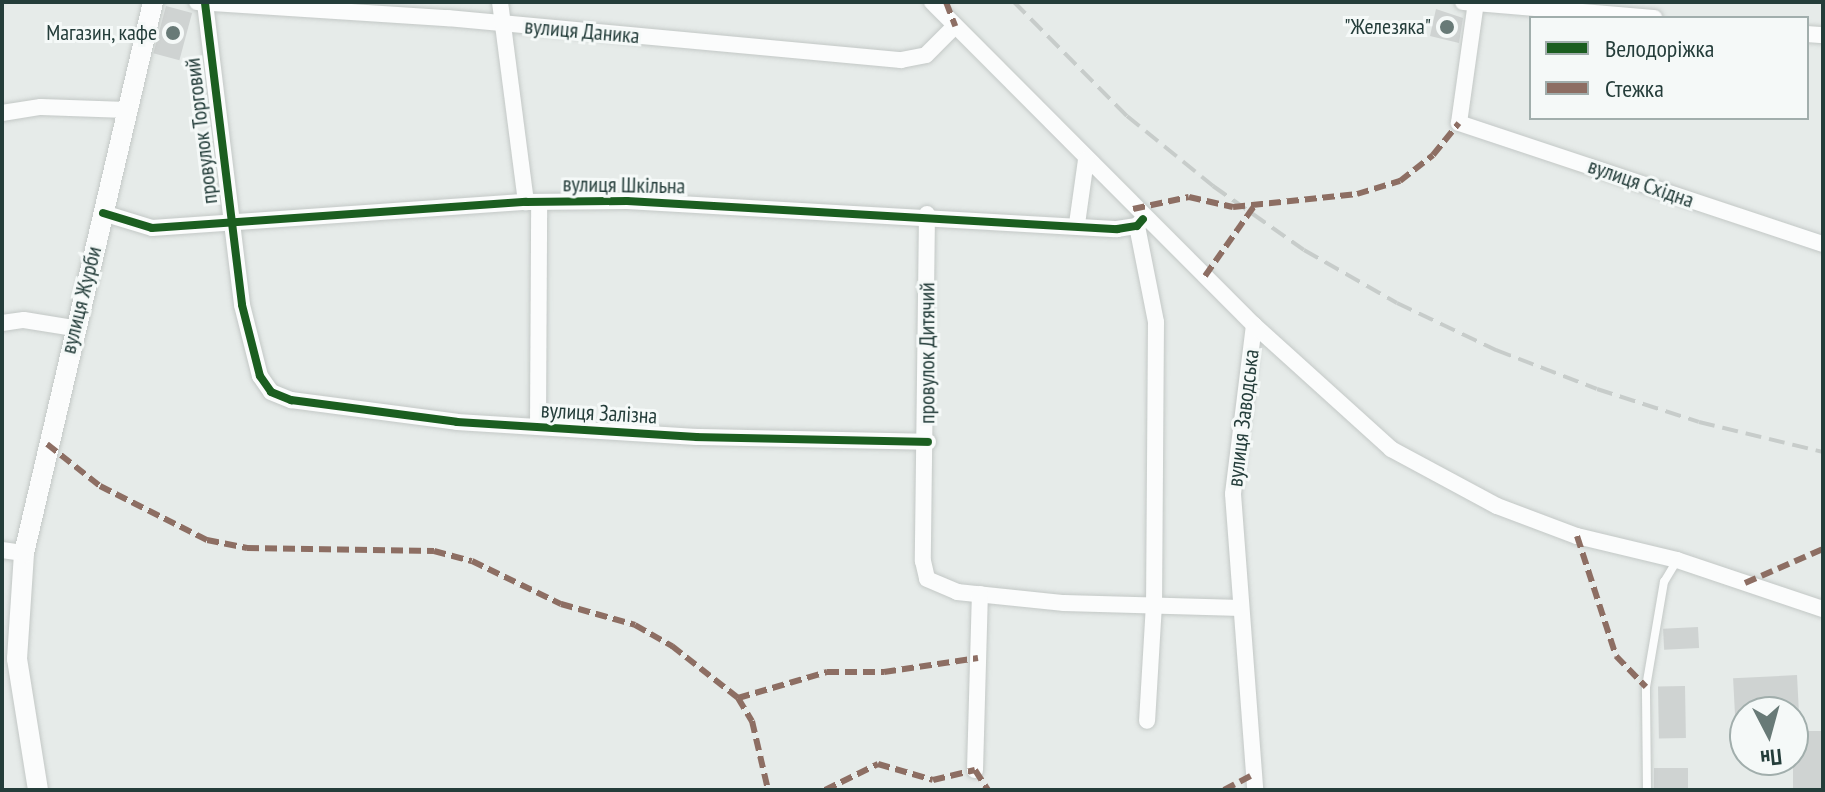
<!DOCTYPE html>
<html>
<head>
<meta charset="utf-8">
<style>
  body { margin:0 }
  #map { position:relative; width:1825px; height:792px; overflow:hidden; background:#e6ebe9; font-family:"PT Sans Narrow",sans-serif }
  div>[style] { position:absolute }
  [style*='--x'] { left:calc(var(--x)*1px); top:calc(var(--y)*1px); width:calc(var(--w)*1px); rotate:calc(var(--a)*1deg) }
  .building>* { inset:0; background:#cfd3d2; transform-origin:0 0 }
  .roads { filter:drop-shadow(0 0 2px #c3c8c6) drop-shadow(0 0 2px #c3c8c6) }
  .service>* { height:8px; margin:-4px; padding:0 4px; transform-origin:4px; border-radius:4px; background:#fbfcfc }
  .minor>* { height:16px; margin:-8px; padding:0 8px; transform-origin:8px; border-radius:8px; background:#fbfcfc }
  .tertiary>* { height:20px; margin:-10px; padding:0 10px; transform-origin:10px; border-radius:10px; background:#fbfcfc }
  .rail>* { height:4px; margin-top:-2px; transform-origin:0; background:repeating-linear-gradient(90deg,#c7ccca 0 16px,transparent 0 24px) }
  .quiet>* { height:6px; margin-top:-3px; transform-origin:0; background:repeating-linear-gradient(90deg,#8d6e63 0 12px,transparent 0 18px) }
  .cycleway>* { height:8px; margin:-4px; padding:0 4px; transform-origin:4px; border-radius:4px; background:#1b5e20 }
  .dots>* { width:22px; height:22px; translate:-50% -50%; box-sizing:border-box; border:4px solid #f5f9f8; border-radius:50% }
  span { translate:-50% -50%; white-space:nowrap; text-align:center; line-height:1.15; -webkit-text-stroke:6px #f5f9f8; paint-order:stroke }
  .poi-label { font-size:22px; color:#243d3a }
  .right { translate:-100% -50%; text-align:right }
  .street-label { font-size:22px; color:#243d3a }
  .frame { position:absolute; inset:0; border:4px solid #243d3a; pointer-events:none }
  .legend { position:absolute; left:1529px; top:16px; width:280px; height:104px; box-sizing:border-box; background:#f5f9f8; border:2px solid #a1aeac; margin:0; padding:10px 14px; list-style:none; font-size:24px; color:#243d3a }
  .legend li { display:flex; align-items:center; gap:16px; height:40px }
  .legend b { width:40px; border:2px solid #a1aeac }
  .north { position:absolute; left:1729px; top:696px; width:80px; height:80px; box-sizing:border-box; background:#f5f9f8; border:2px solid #a1aeac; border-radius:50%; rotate:174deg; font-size:22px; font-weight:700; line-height:32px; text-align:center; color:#243d3a }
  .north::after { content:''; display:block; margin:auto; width:28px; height:36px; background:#687a77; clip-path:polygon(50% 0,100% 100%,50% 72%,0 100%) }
</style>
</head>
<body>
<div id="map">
  <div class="building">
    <div style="left:166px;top:6px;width:27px;height:49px;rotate:15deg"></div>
    <div style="clip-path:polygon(1436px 9px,1463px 18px,1459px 43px,1430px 36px)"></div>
    <div style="left:1698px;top:627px;width:21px;height:35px;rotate:87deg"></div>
    <div style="left:1797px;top:675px;width:37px;height:64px;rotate:87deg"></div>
    <div style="left:1685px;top:686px;width:52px;height:27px;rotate:89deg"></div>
    <div style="left:1823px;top:731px;width:59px;height:30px;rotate:90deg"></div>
    <div style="left:1654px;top:768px;width:34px;height:22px"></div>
  </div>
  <div class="roads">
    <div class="service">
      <div style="--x:1647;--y:790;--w:103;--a:-90.6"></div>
      <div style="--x:1646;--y:687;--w:107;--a:-80.3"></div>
      <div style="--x:1664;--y:582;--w:26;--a:-59"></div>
    </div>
    <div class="minor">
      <div style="--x:197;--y:2;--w:251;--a:3.7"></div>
      <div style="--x:447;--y:18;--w:456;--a:5.3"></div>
      <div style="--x:901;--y:60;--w:25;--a:-11"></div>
      <div style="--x:926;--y:55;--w:41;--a:-45"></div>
      <div style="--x:500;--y:2;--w:202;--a:82.6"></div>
      <div style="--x:932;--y:2;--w:456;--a:45.1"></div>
      <div style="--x:1254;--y:325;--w:170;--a:97.1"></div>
      <div style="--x:1233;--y:494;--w:297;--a:85.7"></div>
      <div style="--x:1463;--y:2;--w:192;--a:4.8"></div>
      <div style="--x:1476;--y:2;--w:122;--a:98"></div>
      <div style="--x:1459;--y:123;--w:384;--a:18.4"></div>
      <div style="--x:205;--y:3;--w:304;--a:83"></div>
      <div style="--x:242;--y:305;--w:73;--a:75.8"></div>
      <div style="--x:260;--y:376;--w:19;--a:55"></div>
      <div style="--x:271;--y:392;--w:22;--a:22"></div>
      <div style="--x:291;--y:400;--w:167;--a:7.5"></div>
      <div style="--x:457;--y:422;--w:240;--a:3.6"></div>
      <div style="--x:697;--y:437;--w:231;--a:1.2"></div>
      <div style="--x:1807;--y:34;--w:16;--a:4"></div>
      <div style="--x:2;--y:113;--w:39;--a:-9"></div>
      <div style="--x:41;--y:107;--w:86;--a:2"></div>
      <div style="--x:103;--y:213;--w:51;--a:17"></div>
      <div style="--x:152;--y:228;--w:375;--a:-4"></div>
      <div style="--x:526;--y:202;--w:101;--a:-0.6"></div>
      <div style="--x:627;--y:201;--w:491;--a:3.3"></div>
      <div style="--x:1117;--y:229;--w:20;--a:-9"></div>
      <div style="--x:1137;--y:226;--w:9;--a:-49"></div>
      <div style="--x:927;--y:214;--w:347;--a:90.7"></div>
      <div style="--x:923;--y:561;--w:18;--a:77"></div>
      <div style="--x:927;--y:579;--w:33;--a:23"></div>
      <div style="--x:957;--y:592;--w:108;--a:5.9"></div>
      <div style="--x:1064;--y:603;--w:177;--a:1.6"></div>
      <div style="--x:1077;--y:224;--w:65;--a:-82"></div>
      <div style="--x:1137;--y:226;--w:98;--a:78.8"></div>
      <div style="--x:1156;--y:322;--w:282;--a:90.4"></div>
      <div style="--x:1154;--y:604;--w:117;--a:93.4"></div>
      <div style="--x:2;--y:323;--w:22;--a:-8"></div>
      <div style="--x:24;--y:320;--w:51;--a:9.1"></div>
      <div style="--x:1254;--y:325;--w:185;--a:42.1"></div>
      <div style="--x:1391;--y:449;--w:120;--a:28.3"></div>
      <div style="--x:1497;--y:506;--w:85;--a:20.6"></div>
      <div style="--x:1577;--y:536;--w:103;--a:13.5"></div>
      <div style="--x:1677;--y:560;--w:154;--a:18.6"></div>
      <div style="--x:538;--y:427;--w:225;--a:-89.7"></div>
      <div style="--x:2;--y:550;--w:22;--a:8"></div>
      <div style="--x:975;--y:770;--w:176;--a:-88.4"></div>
    </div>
    <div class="tertiary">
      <div style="--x:38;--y:790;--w:133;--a:-99.1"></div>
      <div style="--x:17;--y:659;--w:106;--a:-86.2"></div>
      <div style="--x:24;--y:553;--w:566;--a:-76.82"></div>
    </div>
  </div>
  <div class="rail">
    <div style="--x:1014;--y:2;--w:161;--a:45.3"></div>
    <div style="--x:1127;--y:116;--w:111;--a:39.1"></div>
    <div style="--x:1213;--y:186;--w:111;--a:35.1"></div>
    <div style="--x:1304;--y:250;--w:107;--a:29.7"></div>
    <div style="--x:1397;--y:303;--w:110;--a:25.4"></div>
    <div style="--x:1496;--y:350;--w:108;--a:21.1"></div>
    <div style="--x:1597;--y:389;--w:107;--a:17.9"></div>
    <div style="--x:1699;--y:422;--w:128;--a:13.6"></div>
  </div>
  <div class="quiet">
    <div style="--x:946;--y:2;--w:26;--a:69"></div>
    <div style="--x:1133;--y:209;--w:57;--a:-12.1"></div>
    <div style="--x:1189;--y:197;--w:45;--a:12.8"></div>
    <div style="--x:1233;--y:207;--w:125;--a:-6"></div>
    <div style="--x:1357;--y:194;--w:45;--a:-16.8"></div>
    <div style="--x:1400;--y:181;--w:42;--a:-38.2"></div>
    <div style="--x:1433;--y:155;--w:41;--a:-50.9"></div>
    <div style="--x:1205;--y:276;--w:90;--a:-54.9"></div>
    <div style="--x:47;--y:444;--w:68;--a:38.4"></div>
    <div style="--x:100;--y:486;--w:120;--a:26.8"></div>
    <div style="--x:207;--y:540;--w:41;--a:11.3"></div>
    <div style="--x:247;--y:548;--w:187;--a:0.9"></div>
    <div style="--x:434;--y:551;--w:39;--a:15"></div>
    <div style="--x:472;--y:561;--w:99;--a:25.8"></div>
    <div style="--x:561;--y:604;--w:77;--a:15.8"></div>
    <div style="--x:635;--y:625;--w:43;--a:29.6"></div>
    <div style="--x:672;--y:646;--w:84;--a:38.2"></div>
    <div style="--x:738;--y:698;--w:27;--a:59"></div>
    <div style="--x:752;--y:721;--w:71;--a:76.9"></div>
    <div style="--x:1577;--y:536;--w:126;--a:72"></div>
    <div style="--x:1616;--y:656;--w:43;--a:45.9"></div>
    <div style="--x:1745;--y:583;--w:85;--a:-23.6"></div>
    <div style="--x:738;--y:698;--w:93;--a:-16.3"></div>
    <div style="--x:827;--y:672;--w:57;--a:0"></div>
    <div style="--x:884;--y:672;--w:95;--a:-8.5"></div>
    <div style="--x:825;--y:790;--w:59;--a:-26.1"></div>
    <div style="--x:878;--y:764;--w:57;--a:16.2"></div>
    <div style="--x:933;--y:780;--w:43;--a:-13.4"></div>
    <div style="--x:975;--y:770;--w:24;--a:57"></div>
    <div style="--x:1224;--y:790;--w:34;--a:-28"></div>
  </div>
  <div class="cycleway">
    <div style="--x:205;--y:3;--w:304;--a:83"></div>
    <div style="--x:242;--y:305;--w:73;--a:75.8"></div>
    <div style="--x:260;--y:376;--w:19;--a:55"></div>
    <div style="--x:271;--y:392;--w:22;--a:22"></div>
    <div style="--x:291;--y:400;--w:167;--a:7.5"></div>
    <div style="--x:457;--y:422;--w:240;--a:3.6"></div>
    <div style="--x:697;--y:437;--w:231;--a:1.2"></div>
    <div style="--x:103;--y:213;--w:51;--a:17"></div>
    <div style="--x:152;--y:228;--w:375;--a:-4"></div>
    <div style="--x:526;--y:202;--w:101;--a:-0.6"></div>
    <div style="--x:627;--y:201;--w:491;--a:3.3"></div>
    <div style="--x:1117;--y:229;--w:20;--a:-9"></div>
    <div style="--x:1137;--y:226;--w:9;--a:-49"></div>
  </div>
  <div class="dots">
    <div style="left:1447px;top:27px;background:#687a77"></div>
    <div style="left:173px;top:33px;background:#687a77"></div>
  </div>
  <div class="poi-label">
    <span class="right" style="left:1431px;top:27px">"Железяка"</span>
    <span class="right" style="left:157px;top:33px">Магазин, кафе</span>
  </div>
  <div class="street-label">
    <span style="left:582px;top:31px;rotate:5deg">вулиця Даника</span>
    <span style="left:201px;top:131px;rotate:-97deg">провулок Торговий</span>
    <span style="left:1641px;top:183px;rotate:19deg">вулиця Східна</span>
    <span style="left:624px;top:185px;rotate:1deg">вулиця Шкільна</span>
    <span style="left:81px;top:300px;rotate:-76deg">вулиця Журби</span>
    <span style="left:927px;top:353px;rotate:-90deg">провулок Дитячий</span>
    <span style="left:599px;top:413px;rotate:3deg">вулиця Залізна</span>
    <span style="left:1243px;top:418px;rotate:-83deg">вулиця Заводська</span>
  </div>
  <div class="frame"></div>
  <ul class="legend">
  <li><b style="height:10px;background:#1b5e20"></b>Велодоріжка</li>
  <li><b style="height:10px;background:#8d6e63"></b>Стежка</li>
  </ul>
  <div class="north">Пн</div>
</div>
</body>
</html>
